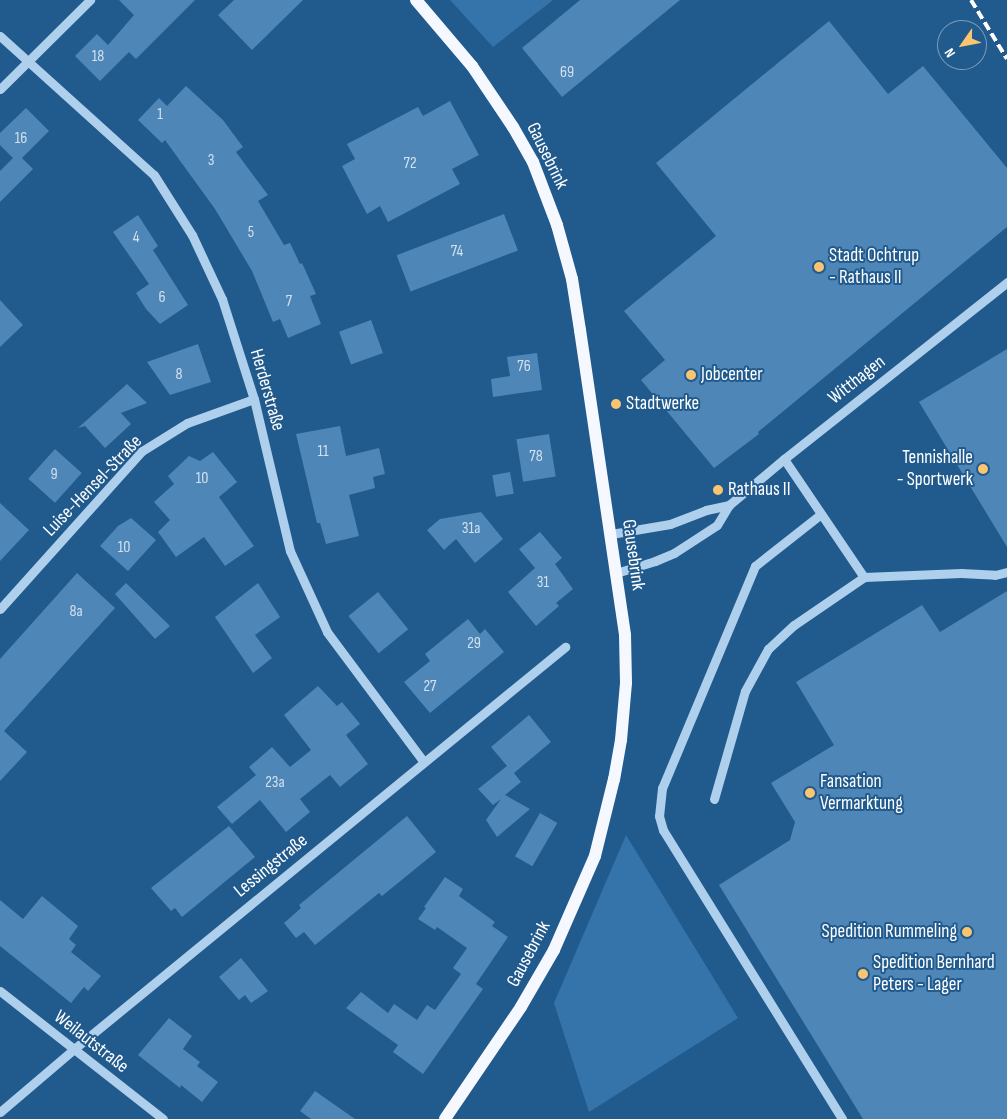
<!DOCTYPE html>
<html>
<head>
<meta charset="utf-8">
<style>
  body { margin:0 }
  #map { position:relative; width:1007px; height:1119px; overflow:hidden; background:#215a8d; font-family:"Sofia Sans Condensed",sans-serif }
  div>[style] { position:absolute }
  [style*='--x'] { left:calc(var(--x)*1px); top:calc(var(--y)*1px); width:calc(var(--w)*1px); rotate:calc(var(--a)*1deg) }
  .green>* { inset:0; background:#3474ab }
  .building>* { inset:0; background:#4d86b7; transform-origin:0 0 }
  .minor>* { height:9px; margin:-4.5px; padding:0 4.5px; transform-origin:4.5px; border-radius:4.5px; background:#afd0ec }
  .major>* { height:12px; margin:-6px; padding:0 6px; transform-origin:6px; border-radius:6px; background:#f5f9ff }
  .rail>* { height:4px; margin-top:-2px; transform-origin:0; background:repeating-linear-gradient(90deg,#fff 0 9px,transparent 0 13px) }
  .dots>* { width:14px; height:14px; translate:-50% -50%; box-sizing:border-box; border:2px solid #215a8d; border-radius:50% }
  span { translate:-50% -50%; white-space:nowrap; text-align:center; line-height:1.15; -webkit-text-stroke:4px #215a8d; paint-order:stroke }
  .number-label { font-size:16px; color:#d2e1ed }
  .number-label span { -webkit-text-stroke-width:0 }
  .street-label { font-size:19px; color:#fff }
  .poi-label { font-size:19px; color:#fff }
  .left { translate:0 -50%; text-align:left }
  .right { translate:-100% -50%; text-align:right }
  .north { position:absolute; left:937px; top:20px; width:50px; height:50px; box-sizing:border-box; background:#215a8d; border:1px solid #7a9cbb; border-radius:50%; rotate:237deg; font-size:14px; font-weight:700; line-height:20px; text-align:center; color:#fff }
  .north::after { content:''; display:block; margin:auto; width:18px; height:22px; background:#f9c570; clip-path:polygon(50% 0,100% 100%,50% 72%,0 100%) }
</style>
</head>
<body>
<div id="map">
  <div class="green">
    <div style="clip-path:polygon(450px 0,553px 0,493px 47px)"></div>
    <div style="clip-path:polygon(626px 835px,738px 1018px,589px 1112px,554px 1003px)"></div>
  </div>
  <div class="building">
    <div style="clip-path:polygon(119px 0,195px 0,136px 59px,129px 52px,100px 81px,75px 56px,97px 34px,108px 45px,134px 15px)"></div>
    <div style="clip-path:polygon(234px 0,303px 0,252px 50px,218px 15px)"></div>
    <div style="clip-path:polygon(580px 0,680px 0,562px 97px,522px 48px)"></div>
    <div style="clip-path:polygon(829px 21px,888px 94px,923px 66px,1007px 168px,1007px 227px,758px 432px,759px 434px,714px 468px,641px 380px,665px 360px,624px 311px,716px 236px,656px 163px)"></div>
    <div style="clip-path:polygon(186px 86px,223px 120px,243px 147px,236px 152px,268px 195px,258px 201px,284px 245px,290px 243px,300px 264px,302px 263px,316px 294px,310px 296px,321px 324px,288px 338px,280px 319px,273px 322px,252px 271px,215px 209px,165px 140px,162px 143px,138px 120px,159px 98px,167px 106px)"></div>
    <div style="clip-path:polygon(450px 101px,479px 155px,452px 169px,460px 184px,388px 222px,380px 206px,367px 214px,342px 166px,355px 159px,347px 144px,418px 107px,423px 116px)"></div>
    <div style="clip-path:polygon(26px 108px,49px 131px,22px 158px,33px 169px,0 202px,0 171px,13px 158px,0 145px,0 133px)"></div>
    <div style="left:504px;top:214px;width:39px;height:115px;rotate:69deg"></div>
    <div style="clip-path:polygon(138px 215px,158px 246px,153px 250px,188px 305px,160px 324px,146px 309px,136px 293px,149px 284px,113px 232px)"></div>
    <div style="clip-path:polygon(0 300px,23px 325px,0 347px)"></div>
    <div style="left:371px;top:320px;width:35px;height:34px;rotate:70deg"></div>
    <div style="clip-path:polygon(198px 344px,211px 382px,170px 395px,147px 362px)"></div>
    <div style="clip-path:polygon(1007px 349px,1007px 547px,919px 402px)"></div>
    <div style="clip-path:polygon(537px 353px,542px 390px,493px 397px,491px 379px,510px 376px,507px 357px)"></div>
    <div style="clip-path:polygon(127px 384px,147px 403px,121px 413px,131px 424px,105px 448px,85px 426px,78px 428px)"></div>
    <div style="clip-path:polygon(340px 426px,346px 456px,379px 448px,385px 474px,373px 477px,375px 488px,349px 495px,359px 536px,326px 544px,320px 523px,317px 523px,296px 434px)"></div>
    <div style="left:549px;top:434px;width:43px;height:33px;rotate:81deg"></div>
    <div style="left:55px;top:449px;width:36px;height:40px;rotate:42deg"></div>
    <div style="clip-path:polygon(213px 452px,237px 482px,219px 497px,254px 546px,225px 566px,204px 537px,176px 557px,158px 532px,170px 520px,154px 502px,174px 484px,168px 476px,189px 456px,200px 461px)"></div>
    <div style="left:510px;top:472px;width:22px;height:18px;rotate:80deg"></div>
    <div style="clip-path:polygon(0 503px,29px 530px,0 561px)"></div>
    <div style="clip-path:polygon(481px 512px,503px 539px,475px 563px,456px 539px,444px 550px,427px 530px,440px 519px)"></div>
    <div style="clip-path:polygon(131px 518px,156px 540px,128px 571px,100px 546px,118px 526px)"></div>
    <div style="clip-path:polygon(540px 532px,562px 558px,555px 564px,573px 589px,556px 603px,559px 606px,536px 626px,508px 592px,535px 568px,519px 549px)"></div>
    <div style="clip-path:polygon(77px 573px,115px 608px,4px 731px,27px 752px,0 781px,0 659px)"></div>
    <div style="clip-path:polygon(126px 583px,170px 626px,155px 639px,115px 594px)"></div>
    <div style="clip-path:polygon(258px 583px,280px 617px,255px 635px,272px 658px,253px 673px,215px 617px)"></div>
    <div style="clip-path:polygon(1007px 591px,1007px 1119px,863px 1119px,719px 885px,790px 840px,795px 822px,771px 783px,834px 745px,796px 682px,922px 605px,940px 632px)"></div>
    <div style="left:378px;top:592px;width:48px;height:38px;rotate:51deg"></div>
    <div style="clip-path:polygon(468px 619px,480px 634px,485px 629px,504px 652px,430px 713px,404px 682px,430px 661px,425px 654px)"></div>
    <div style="clip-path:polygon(318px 686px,337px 706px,342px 702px,360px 724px,346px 735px,368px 764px,340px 787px,330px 775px,300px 799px,310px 812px,286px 832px,260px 800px,232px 824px,217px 807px,256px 775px,249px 767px,272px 747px,290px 767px,311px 750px,284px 715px)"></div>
    <div style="clip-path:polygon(529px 715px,551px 742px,514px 773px,521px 782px,505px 795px,530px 809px,497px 837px,486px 820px,501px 799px,493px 805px,478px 789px,507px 766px,491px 747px)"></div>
    <div style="left:540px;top:813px;width:20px;height:50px;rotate:30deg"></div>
    <div style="clip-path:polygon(407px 816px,436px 852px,382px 896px,379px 893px,315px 945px,304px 932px,296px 938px,284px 923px,301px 908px,299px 905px)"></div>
    <div style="clip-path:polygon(229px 826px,255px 857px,182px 917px,175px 908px,171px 911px,151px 888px)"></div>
    <div style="clip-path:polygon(445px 877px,463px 889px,459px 896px,495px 922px,492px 926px,508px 937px,476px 984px,483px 989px,423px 1074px,393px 1052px,398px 1045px,346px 1008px,361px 992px,388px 1013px,394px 1004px,417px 1020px,427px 1005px,435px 1010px,461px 974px,453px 968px,467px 948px,437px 927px,435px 930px,418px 919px,426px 908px,424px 907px)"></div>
    <div style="clip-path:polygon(42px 896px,78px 926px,69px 939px,76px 945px,71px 952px,101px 976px,88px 991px,84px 987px,71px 1003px,0 946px,0 900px,23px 919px)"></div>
    <div style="clip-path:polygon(241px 958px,268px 991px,251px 1003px,245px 995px,239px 1000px,219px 977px)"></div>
    <div style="clip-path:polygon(169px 1018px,192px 1036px,183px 1049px,200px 1062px,197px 1066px,218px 1082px,202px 1102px,181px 1085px,180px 1088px,138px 1055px)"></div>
    <div style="clip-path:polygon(315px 1091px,355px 1119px,311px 1119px,300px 1111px)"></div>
  </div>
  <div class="minor">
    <div style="--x:0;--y:36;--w:207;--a:42.1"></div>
    <div style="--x:154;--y:175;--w:71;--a:57.7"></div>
    <div style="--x:192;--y:235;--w:71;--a:64.9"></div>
    <div style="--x:222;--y:299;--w:105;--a:72.3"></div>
    <div style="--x:254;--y:399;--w:156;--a:76.7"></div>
    <div style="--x:290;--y:551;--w:89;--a:65.4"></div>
    <div style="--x:327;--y:632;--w:162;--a:53.3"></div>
    <div style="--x:0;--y:89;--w:127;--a:-44.7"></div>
    <div style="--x:784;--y:459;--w:143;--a:55.9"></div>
    <div style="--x:821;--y:514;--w:84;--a:141.8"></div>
    <div style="--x:755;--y:566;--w:241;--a:112.7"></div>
    <div style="--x:662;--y:788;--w:28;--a:96"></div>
    <div style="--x:659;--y:816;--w:15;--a:74"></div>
    <div style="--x:663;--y:830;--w:340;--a:58.2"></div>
    <div style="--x:611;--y:534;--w:60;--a:-9.6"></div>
    <div style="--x:670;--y:524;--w:39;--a:-21"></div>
    <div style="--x:706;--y:510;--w:24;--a:-12"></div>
    <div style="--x:616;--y:573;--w:41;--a:-17.1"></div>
    <div style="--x:655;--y:561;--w:21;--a:-23"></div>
    <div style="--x:674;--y:553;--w:51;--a:-33.1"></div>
    <div style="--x:717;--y:525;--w:23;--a:-59"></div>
    <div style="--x:729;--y:505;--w:72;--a:-39.9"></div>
    <div style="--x:784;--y:459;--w:285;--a:-38.4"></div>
    <div style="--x:0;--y:609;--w:212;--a:-48.1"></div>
    <div style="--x:142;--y:451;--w:53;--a:-31.9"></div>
    <div style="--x:187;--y:423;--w:71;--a:-19.7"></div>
    <div style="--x:714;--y:799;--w:112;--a:-74"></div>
    <div style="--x:745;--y:691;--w:48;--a:-61.3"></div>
    <div style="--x:768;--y:649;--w:35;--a:-43"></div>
    <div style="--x:794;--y:625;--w:85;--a:-34.4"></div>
    <div style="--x:864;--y:577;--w:97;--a:-2.4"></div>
    <div style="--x:961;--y:573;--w:34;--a:3"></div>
    <div style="--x:995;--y:575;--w:12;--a:-14"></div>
    <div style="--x:0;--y:991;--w:207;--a:38.1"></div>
    <div style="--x:0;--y:1112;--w:97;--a:-40.4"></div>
    <div style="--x:74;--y:1049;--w:635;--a:-39.31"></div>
  </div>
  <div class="major">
    <div style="--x:416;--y:0;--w:87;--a:49.7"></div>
    <div style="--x:472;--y:66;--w:73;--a:56.1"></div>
    <div style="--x:513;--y:127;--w:40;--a:60.3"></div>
    <div style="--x:533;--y:162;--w:67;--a:69.1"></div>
    <div style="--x:557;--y:225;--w:56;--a:74.5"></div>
    <div style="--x:572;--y:279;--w:52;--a:81.1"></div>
    <div style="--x:580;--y:330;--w:308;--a:81.6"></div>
    <div style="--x:625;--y:635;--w:48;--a:88.8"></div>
    <div style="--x:626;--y:683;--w:57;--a:95"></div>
    <div style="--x:621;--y:740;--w:40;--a:100"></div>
    <div style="--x:614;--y:779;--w:79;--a:103.9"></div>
    <div style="--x:595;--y:856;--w:103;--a:113.6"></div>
    <div style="--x:554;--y:950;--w:66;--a:120.1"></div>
    <div style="--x:521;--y:1007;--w:135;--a:124.2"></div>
  </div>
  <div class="rail">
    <div style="--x:971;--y:0;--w:69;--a:58.6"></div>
  </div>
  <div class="dots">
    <div style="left:819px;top:267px;background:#f9c570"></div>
    <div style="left:691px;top:375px;background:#f9c570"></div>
    <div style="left:616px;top:404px;background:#f9c570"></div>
    <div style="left:983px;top:469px;background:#f9c570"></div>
    <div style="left:718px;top:490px;background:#f9c570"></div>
    <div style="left:810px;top:793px;background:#f9c570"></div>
    <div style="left:967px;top:932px;background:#f9c570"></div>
    <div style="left:863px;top:974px;background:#f9c570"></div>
  </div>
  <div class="number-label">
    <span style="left:98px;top:57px">18</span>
    <span style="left:567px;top:73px">69</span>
    <span style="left:160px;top:115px">1</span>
    <span style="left:21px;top:139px">16</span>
    <span style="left:211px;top:161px">3</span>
    <span style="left:410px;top:164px">72</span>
    <span style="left:251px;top:233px">5</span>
    <span style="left:136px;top:238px">4</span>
    <span style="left:457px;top:252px">74</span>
    <span style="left:162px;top:298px">6</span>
    <span style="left:289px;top:302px">7</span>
    <span style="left:524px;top:367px">76</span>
    <span style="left:179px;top:375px">8</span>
    <span style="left:323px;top:452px">11</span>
    <span style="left:536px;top:457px">78</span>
    <span style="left:54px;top:475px">9</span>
    <span style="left:202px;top:479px">10</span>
    <span style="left:471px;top:529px">31a</span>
    <span style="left:124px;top:548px">10</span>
    <span style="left:543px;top:583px">31</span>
    <span style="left:76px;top:612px">8a</span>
    <span style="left:474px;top:644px">29</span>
    <span style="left:430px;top:687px">27</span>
    <span style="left:275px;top:783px">23a</span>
  </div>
  <div class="street-label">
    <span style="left:547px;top:156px;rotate:64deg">Gausebrink</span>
    <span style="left:857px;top:380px;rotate:-38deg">Witthagen</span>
    <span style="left:267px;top:390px;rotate:74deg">Herderstraße</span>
    <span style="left:93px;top:486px;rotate:-46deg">Luise-Hensel-Straße</span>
    <span style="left:633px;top:555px;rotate:82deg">Gausebrink</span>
    <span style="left:271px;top:866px;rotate:-39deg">Lessingstraße</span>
    <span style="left:529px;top:954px;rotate:-62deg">Gausebrink</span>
    <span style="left:91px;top:1042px;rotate:38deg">Weilautstraße</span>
  </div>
  <div class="poi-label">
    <span class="left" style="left:829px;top:267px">Stadt Ochtrup<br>- Rathaus II</span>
    <span class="left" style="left:701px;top:375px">Jobcenter</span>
    <span class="left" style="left:626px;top:404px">Stadtwerke</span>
    <span class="right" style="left:973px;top:469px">Tennishalle<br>- Sportwerk</span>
    <span class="left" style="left:728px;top:490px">Rathaus II</span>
    <span class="left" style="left:820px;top:793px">Fansation<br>Vermarktung</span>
    <span class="right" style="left:957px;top:932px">Spedition Rummeling</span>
    <span class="left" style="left:873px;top:974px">Spedition Bernhard<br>Peters - Lager</span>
  </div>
  <div class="north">N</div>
</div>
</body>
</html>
